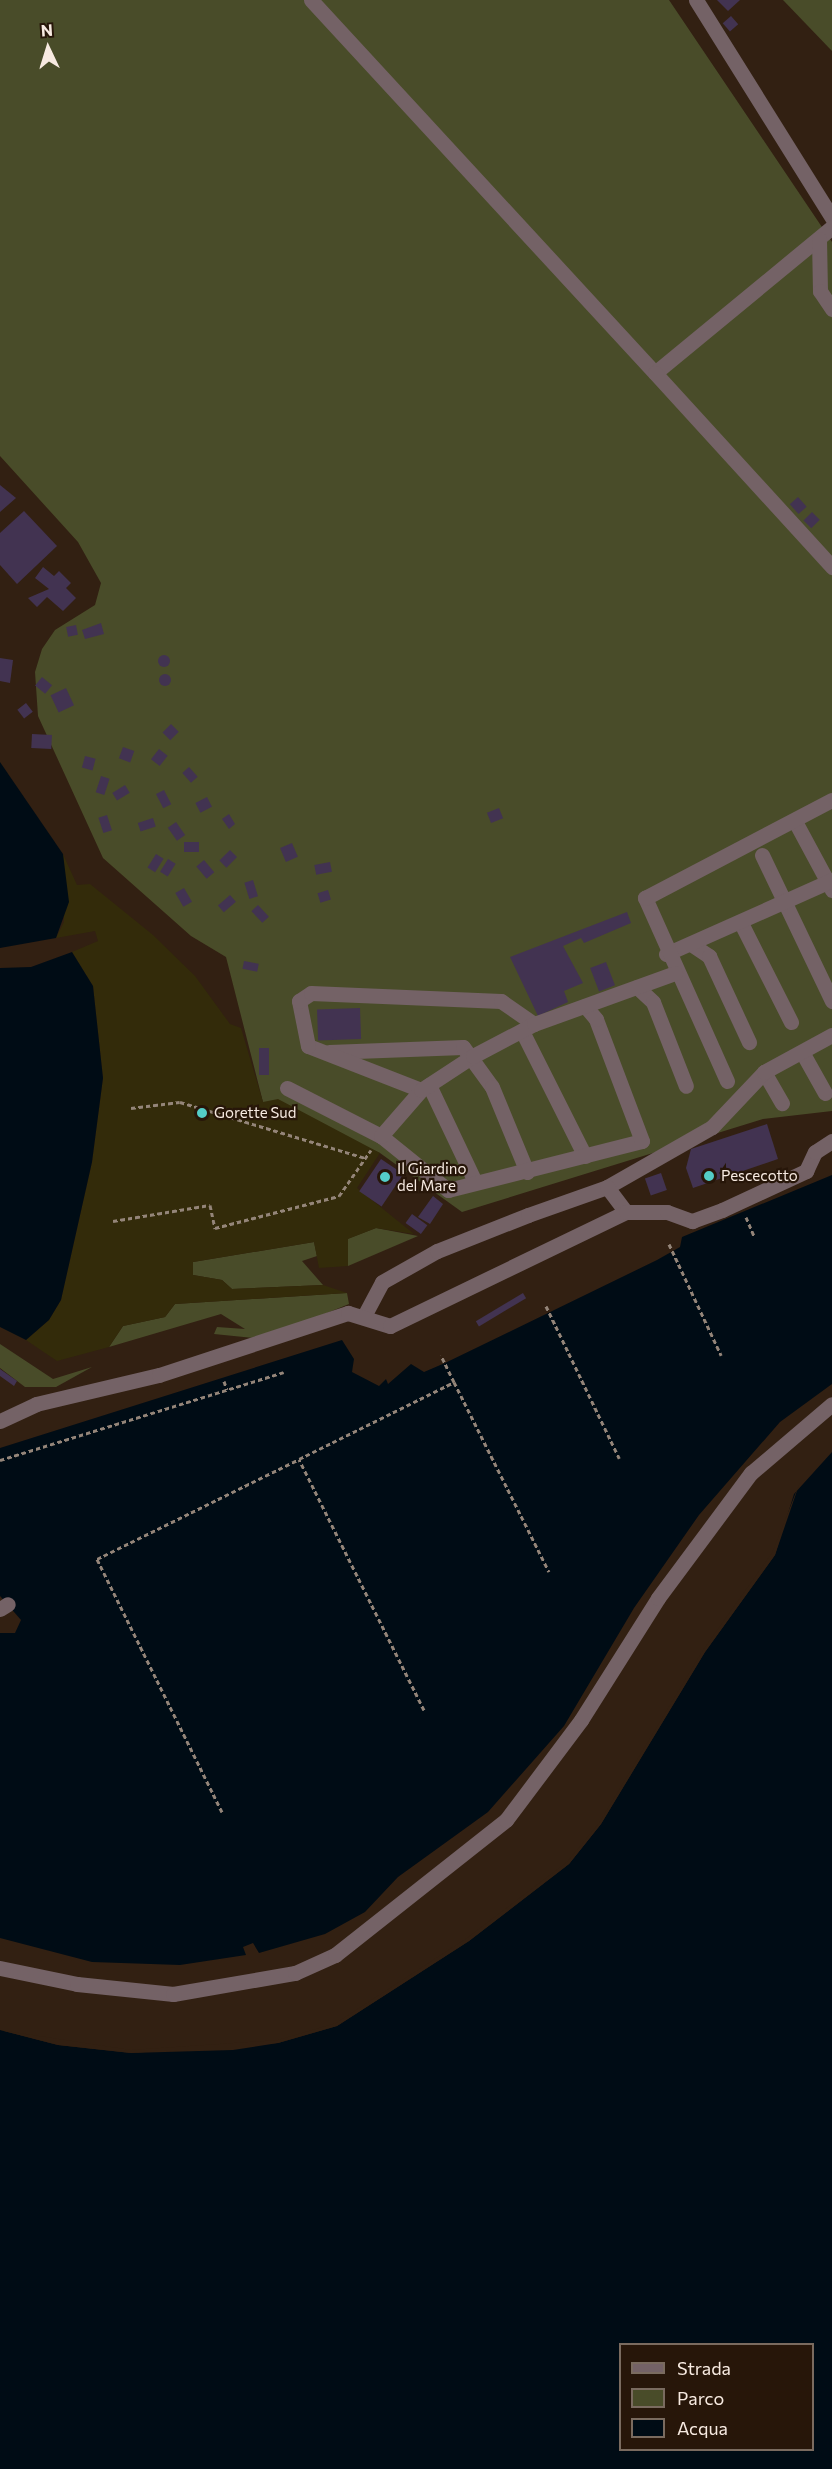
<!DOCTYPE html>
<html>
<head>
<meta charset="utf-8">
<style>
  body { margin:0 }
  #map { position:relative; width:832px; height:2469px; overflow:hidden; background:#322012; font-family:Commissioner,sans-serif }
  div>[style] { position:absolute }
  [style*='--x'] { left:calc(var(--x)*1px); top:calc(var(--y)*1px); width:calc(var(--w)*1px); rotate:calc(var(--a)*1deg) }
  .green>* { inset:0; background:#494c29 }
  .sand>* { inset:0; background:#332b0a }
  .water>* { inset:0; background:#000c15 }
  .pier>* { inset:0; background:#322012 }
  .building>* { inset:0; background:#423351; transform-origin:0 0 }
  .round { border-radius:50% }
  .path>* { height:3px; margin-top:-1.5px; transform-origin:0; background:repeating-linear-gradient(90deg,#948579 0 4.5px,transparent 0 7.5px) }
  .minor>* { height:15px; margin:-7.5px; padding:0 7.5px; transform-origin:7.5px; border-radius:7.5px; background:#746266 }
  .dots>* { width:16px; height:16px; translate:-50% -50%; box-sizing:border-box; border:3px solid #271609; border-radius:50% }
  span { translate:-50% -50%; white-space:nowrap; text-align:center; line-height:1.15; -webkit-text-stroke:4.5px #271609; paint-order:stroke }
  .poi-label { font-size:15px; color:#f7eae1 }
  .left { translate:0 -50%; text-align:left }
  .legend { position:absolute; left:619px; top:2343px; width:195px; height:108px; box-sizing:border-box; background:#271609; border:2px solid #7a6b5f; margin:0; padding:8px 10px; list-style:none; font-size:18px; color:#f7eae1 }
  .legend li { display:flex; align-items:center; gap:12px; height:30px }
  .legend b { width:30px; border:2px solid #7a6b5f }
  .north { position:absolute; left:18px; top:18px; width:60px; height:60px; -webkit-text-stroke:4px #271609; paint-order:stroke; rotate:356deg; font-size:16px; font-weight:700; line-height:24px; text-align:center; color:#f7eae1 }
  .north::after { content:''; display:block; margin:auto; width:21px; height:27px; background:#f7eae1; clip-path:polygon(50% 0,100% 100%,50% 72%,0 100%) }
</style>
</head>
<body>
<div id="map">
  <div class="green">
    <div style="clip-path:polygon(0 0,669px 0,832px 242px,832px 1111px,763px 1119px,462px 1212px,380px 1153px,263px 1102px,226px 957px,191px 936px,103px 858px,38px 716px,35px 672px,42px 649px,55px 630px,95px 605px,101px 583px,78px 542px,0 456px)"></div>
    <div style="clip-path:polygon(783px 0,832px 0,832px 51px)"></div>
    <div style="clip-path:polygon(376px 1228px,418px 1236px,348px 1266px,347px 1239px)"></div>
    <div style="clip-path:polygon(314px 1242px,317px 1256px,302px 1261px,323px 1285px,232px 1289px,222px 1280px,193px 1275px,193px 1262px)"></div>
    <div style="clip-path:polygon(347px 1293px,349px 1304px,263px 1339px,214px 1334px,217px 1327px,245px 1329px,221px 1314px,109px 1347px,123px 1326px,165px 1317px,175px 1304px)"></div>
    <div style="clip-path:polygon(0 1344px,53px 1379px,92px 1367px,56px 1387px,25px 1387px,0 1368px)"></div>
  </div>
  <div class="sand">
    <div style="clip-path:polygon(63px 854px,77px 885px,90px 884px,153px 935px,195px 976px,230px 1024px,241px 1028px,263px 1102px,278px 1099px,380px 1153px,357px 1188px,414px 1234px,376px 1228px,348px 1239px,348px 1266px,319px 1268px,314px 1242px,193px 1262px,193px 1275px,222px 1280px,232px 1289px,323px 1285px,347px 1293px,175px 1304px,165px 1317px,123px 1326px,109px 1347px,57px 1361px,26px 1340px,49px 1320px,61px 1300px,92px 1162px,103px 1078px,93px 986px,72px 952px,98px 941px,95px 931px,56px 938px,64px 922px)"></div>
  </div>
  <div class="water">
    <div style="clip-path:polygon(0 762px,63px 854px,69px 902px,56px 938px,0 948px)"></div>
    <div style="clip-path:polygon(72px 952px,93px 986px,103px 1078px,92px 1162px,61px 1300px,49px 1320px,26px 1340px,0 1327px,0 968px,31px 967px)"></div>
    <div style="clip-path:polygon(832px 1175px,832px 1384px,780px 1422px,699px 1515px,634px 1608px,564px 1726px,488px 1812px,398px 1877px,365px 1912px,325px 1934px,259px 1953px,253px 1943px,243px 1947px,246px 1955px,180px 1965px,92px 1962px,0 1938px,0 1633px,15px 1633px,21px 1620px,0 1596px,0 1448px,342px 1340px,354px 1359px,352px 1372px,379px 1386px,386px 1379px,388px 1384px,411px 1364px,424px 1372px,445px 1363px,657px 1260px,680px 1247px,682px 1237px)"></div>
    <div style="clip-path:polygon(evenodd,832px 1452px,832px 2469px,0 2469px,0 2030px,58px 2045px,131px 2053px,278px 2043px,337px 2026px,469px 1941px,569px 1864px,601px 1824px,705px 1652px,775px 1555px,794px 1494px,832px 1452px,620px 2344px,812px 2344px,812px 2450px,620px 2450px,620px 2344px)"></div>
  </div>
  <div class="pier">
    <div style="clip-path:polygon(800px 1482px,775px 1555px,705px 1652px,601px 1824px,569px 1864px,469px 1941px,337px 2026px,278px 2043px,233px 2050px,131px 2053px,58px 2045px,0 2030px,131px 2050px,278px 2040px,336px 2023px,467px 1938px,567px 1862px,599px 1823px,703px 1650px,772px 1553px)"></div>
  </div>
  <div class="building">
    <div style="clip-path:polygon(717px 0,740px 0,728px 11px)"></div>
    <div style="left:731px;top:16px;width:11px;height:11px;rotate:49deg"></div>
    <div style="clip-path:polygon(0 485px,16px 498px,0 512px)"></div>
    <div style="left:798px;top:497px;width:13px;height:11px;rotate:48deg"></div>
    <div style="clip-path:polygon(24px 511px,57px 546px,17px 584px,0 565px,0 533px)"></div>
    <div style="left:812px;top:512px;width:11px;height:12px;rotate:45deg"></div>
    <div style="clip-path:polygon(43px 567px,54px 576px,59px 571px,71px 583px,66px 588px,76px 598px,63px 611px,47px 597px,37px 607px,28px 598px,49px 589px,35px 578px)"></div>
    <div style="clip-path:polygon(101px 623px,104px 634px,85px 639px,82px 630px)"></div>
    <div style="left:76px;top:625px;width:10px;height:10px;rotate:79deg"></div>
    <div class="round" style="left:158px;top:655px;width:12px;height:12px"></div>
    <div style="clip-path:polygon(0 658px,13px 660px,10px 683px,0 681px)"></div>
    <div class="round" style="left:159px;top:674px;width:12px;height:12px"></div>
    <div style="left:42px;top:677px;width:13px;height:11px;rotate:39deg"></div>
    <div style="left:66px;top:688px;width:19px;height:17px;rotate:65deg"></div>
    <div style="left:26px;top:703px;width:11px;height:11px;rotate:52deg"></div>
    <div style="left:171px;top:724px;width:11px;height:12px;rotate:45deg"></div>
    <div style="left:32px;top:734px;width:20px;height:14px;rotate:3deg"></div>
    <div style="left:123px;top:747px;width:12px;height:12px;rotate:20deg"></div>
    <div style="left:159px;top:749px;width:11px;height:13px;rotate:38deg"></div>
    <div style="left:85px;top:756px;width:11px;height:12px;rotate:15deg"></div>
    <div style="left:189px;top:767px;width:13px;height:9px;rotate:48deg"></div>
    <div style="left:101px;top:776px;width:9px;height:17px;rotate:18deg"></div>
    <div style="left:125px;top:785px;width:9px;height:15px;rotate:58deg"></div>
    <div style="left:164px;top:790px;width:16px;height:9px;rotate:63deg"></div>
    <div style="left:207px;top:797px;width:11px;height:13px;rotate:63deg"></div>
    <div style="left:499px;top:808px;width:11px;height:13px;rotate:68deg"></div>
    <div style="clip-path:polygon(229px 814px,235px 824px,229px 829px,222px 819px)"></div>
    <div style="left:107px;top:815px;width:16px;height:9px;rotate:72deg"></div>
    <div style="left:153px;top:818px;width:9px;height:16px;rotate:72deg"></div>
    <div style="left:176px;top:822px;width:16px;height:10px;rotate:55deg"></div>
    <div style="left:184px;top:842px;width:15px;height:10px"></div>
    <div style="left:292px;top:843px;width:15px;height:13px;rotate:67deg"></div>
    <div style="left:230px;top:850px;width:10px;height:15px;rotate:45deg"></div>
    <div style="left:156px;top:854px;width:9px;height:16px;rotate:32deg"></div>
    <div style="left:168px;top:859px;width:9px;height:15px;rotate:32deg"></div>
    <div style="left:204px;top:860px;width:16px;height:10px;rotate:50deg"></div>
    <div style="left:330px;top:862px;width:10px;height:16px;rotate:79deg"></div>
    <div style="left:253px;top:880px;width:17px;height:9px;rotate:73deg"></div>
    <div style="left:184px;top:888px;width:16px;height:10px;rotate:60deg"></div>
    <div style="left:328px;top:890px;width:10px;height:11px;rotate:73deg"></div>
    <div style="left:230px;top:895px;width:9px;height:16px;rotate:49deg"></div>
    <div style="left:258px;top:905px;width:16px;height:9px;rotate:47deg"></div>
    <div style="clip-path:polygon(627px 912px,631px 923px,584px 943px,581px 938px,563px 946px,583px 983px,564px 991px,568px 1002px,538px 1016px,510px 957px)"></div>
    <div style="left:244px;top:961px;width:15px;height:8px;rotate:11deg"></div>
    <div style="left:606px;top:962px;width:25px;height:17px;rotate:69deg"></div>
    <div style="left:360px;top:1008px;width:31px;height:43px;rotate:88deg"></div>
    <div style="left:259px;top:1048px;width:10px;height:27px"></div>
    <div style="clip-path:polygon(767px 1124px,778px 1159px,693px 1188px,686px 1168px,691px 1149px)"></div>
    <div style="left:381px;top:1159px;width:27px;height:39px;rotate:34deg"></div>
    <div style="left:661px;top:1173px;width:18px;height:17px;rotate:71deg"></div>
    <div style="clip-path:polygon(433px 1196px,443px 1204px,430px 1224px,418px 1217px)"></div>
    <div style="left:412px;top:1214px;width:19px;height:11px;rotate:36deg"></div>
    <div style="left:523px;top:1293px;width:6px;height:55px;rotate:59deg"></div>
    <div style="clip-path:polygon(0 1369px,17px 1381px,14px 1386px,0 1376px)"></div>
  </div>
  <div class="path">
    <div style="--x:131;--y:1108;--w:49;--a:-7"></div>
    <div style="--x:180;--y:1102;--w:194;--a:16.8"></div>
    <div style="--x:746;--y:1217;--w:21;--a:67"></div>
    <div style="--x:113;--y:1221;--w:98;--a:-9.4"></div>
    <div style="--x:210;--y:1205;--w:24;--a:78"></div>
    <div style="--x:215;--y:1228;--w:128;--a:-14.5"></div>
    <div style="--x:339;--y:1196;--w:56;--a:-55.2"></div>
    <div style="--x:669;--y:1244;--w:123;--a:64.9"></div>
    <div style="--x:546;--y:1306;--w:169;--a:64.3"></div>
    <div style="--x:224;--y:1381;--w:9;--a:72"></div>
    <div style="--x:454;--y:1382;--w:212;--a:63.4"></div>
    <div style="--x:0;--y:1460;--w:297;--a:-17.2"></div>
    <div style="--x:424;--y:1710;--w:280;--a:-116.5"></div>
    <div style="--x:299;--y:1459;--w:173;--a:-26.4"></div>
    <div style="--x:454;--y:1382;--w:30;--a:-116"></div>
    <div style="--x:222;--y:1812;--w:282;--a:-116.3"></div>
    <div style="--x:97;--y:1559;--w:225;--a:-26.3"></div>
  </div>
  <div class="minor">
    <div style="--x:311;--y:0;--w:507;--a:47.32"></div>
    <div style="--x:696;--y:0;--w:257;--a:58"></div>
    <div style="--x:832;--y:227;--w:229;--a:140.5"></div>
    <div style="--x:655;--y:373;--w:263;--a:47.6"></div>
    <div style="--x:819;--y:239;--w:52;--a:88.9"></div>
    <div style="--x:820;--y:291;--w:22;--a:56"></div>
    <div style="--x:797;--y:825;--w:74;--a:61.7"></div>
    <div style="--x:762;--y:855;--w:162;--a:64.4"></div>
    <div style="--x:741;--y:923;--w:111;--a:63.2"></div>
    <div style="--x:691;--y:944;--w:22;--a:34"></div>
    <div style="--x:709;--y:956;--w:95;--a:65.1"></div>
    <div style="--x:666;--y:954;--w:182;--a:-24"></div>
    <div style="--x:637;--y:987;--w:22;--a:43"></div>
    <div style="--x:653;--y:1002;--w:90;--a:68.6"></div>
    <div style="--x:522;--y:1031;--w:140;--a:63.3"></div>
    <div style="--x:329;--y:1052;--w:134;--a:-2.1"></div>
    <div style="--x:463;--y:1047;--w:49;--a:54.1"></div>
    <div style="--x:492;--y:1087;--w:92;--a:67.6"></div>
    <div style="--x:802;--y:1052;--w:47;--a:60.7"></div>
    <div style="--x:764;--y:1072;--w:36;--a:60"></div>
    <div style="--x:727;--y:1081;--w:201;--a:-114.1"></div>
    <div style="--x:645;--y:898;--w:211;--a:-27.7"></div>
    <div style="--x:429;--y:1085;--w:107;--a:64.6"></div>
    <div style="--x:287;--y:1088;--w:106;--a:27.1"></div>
    <div style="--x:381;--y:1136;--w:86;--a:38.9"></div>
    <div style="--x:448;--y:1190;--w:200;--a:-14.2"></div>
    <div style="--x:642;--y:1141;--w:130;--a:-110.7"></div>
    <div style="--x:596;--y:1019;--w:17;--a:-130"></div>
    <div style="--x:421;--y:1090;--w:121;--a:-158.7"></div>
    <div style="--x:308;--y:1046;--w:46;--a:-101.3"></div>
    <div style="--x:299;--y:1001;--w:14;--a:-34"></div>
    <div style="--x:311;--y:993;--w:190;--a:2.4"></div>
    <div style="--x:501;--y:1001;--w:40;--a:34.9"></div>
    <div style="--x:381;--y:1136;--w:61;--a:-49"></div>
    <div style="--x:421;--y:1090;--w:62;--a:-33.2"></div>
    <div style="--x:473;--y:1056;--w:69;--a:-27.7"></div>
    <div style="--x:534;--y:1024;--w:150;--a:-19.9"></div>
    <div style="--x:607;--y:1187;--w:121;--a:-29.7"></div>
    <div style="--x:712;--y:1127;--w:76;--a:-46.6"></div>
    <div style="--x:764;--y:1072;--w:77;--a:-28.6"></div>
    <div style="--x:364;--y:1316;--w:38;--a:-62"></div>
    <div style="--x:382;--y:1282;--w:63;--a:-29.4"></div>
    <div style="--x:437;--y:1251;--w:98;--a:-21.6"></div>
    <div style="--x:528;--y:1215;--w:84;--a:-19.5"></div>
    <div style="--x:607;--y:1187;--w:31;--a:53"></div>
    <div style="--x:0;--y:1421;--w:40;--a:-25"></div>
    <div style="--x:36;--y:1404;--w:126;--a:-13.3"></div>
    <div style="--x:159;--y:1375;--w:199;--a:-18.2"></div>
    <div style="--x:348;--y:1313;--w:44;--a:17.2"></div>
    <div style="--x:390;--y:1326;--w:262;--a:-25.8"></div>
    <div style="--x:626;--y:1212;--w:41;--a:0"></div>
    <div style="--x:667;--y:1212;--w:27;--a:20"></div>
    <div style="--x:692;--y:1221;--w:32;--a:-20"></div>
    <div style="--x:722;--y:1210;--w:93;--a:-24.9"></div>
    <div style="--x:806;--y:1171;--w:21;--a:-65"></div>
    <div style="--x:815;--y:1152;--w:20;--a:-33"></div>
    <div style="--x:0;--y:1609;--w:9;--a:-32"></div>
    <div style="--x:0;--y:1968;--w:79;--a:11.7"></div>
    <div style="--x:77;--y:1984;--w:97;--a:5.9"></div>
    <div style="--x:173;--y:1994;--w:124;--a:-9.8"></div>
    <div style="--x:295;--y:1973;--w:44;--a:-24.2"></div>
    <div style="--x:335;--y:1955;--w:218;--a:-38.3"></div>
    <div style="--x:506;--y:1820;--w:125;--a:-53.1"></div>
    <div style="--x:581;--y:1720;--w:144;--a:-57.7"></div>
    <div style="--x:658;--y:1598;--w:156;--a:-53.4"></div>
    <div style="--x:751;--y:1473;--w:106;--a:-40.4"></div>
  </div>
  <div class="dots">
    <div style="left:202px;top:1113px;background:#54cdc8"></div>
    <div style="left:709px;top:1176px;background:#54cdc8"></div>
    <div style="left:385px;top:1177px;background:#54cdc8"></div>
  </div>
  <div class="poi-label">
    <span class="left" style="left:214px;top:1113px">Gorette Sud</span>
    <span class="left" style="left:397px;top:1177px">Il Giardino<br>del Mare</span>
    <span class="left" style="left:721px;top:1176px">Pescecotto</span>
  </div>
  <ul class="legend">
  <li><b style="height:8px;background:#746266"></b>Strada</li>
  <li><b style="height:16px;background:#494c29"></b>Parco</li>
  <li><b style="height:16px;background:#000c15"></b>Acqua</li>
  </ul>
  <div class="north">N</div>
</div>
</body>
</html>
